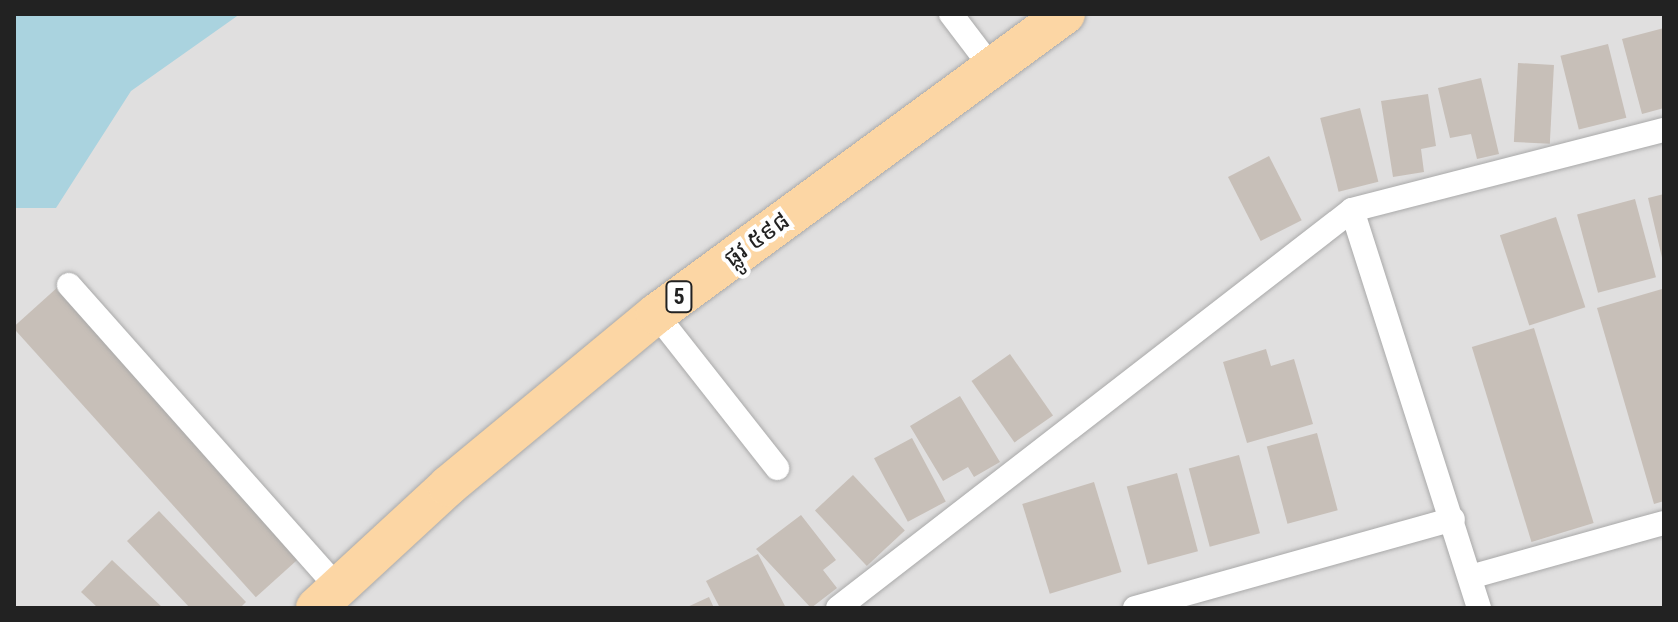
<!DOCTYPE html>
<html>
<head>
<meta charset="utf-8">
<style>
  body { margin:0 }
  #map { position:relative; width:1678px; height:622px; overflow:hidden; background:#f2efe9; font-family:"Roboto Condensed","Noto Sans Khmer",sans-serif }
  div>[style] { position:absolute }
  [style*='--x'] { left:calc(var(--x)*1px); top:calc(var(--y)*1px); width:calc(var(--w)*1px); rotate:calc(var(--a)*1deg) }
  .residential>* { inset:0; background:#e0dfdf; transform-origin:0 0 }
  .water>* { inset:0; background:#aad3df }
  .building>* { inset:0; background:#c7bfb8; transform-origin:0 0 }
  .roads { filter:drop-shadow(0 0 2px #a9a9a9) drop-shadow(0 0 2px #a9a9a9) }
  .minor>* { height:24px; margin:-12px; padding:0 12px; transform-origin:12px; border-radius:12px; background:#fff }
  .primary>* { height:40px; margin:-20px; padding:0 20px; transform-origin:20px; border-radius:20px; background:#fcd6a4 }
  span { translate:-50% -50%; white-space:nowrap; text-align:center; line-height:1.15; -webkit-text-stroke:8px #fff; paint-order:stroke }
  .shield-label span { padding:2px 6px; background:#fff; border:2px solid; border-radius:6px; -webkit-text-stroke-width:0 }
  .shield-label { font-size:22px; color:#222; font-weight:700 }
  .street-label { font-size:24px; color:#222 }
  .frame { position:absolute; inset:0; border:16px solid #222; pointer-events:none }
</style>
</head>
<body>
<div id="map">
  <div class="residential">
    <div style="left:14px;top:14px;width:1650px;height:594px"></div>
  </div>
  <div class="water">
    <div style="clip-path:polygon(14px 14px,240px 14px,131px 91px,56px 208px,14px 208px)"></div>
  </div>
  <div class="building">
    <div style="clip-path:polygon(1664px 28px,1664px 108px,1642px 114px,1622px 39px)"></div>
    <div style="left:1608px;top:44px;width:76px;height:49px;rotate:76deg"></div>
    <div style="left:1518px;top:63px;width:36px;height:79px;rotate:3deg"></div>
    <div style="clip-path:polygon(1481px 78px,1499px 154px,1477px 159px,1471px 134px,1450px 138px,1438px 88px)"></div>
    <div style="clip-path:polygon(1428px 94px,1436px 146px,1421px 149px,1424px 172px,1393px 177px,1381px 101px)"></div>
    <div style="left:1360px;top:108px;width:76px;height:41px;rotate:76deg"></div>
    <div style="left:1269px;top:156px;width:72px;height:46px;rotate:63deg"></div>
    <div style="clip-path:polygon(1664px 194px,1664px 262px,1663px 262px,1648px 198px)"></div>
    <div style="left:1635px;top:199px;width:81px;height:60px;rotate:75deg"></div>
    <div style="left:1556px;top:217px;width:95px;height:59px;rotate:72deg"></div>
    <div style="left:59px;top:286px;width:363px;height:62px;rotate:48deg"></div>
    <div style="clip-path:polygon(1662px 289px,1664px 501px,1654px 504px,1597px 308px)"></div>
    <div style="left:1534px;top:328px;width:204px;height:65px;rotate:73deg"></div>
    <div style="clip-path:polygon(1266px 349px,1271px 366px,1294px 359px,1313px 424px,1247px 443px,1223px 362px)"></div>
    <div style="left:1010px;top:354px;width:75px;height:47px;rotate:55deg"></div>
    <div style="clip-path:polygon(960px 396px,1000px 462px,974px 477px,968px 467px,943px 481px,910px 426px)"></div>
    <div style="left:1317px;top:433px;width:80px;height:52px;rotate:75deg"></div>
    <div style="left:912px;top:438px;width:72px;height:43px;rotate:62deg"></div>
    <div style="left:1239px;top:455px;width:81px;height:52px;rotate:75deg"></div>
    <div style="left:1177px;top:473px;width:81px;height:52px;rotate:75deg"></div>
    <div style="left:853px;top:475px;width:76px;height:52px;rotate:47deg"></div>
    <div style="left:1094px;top:482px;width:94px;height:75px;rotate:73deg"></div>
    <div style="clip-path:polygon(159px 511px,246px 602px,240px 608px,190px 608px,127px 541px)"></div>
    <div style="clip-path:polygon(801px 515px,836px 560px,823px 570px,837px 588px,811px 608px,756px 549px)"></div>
    <div style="clip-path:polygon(758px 554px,786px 608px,720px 608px,706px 581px)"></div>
    <div style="clip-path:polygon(112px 560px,163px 608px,98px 608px,81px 592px)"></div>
    <div style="clip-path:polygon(709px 597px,714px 608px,685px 608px)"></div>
  </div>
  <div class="roads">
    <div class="minor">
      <div style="--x:951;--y:14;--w:68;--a:52.8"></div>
      <div style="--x:1352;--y:210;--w:418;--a:72.3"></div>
      <div style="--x:69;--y:285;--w:405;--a:48.4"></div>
      <div style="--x:656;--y:314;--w:196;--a:51.8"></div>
      <div style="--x:1470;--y:577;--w:201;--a:-15.6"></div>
      <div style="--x:838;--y:608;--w:650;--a:-37.75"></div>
      <div style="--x:1352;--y:210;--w:322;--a:-14.4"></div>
      <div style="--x:1135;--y:608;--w:330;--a:-15.6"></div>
    </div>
    <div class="primary">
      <div style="--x:316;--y:608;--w:180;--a:-42.7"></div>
      <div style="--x:448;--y:486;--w:270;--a:-39.6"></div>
      <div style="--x:656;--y:314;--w:507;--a:-36.26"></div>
    </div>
  </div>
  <div class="shield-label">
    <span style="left:679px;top:297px">5</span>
  </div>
  <div class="street-label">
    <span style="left:757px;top:240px;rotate:-36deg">ផ្លូវ ៥៩៨</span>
  </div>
  <div class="frame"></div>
</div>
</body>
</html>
